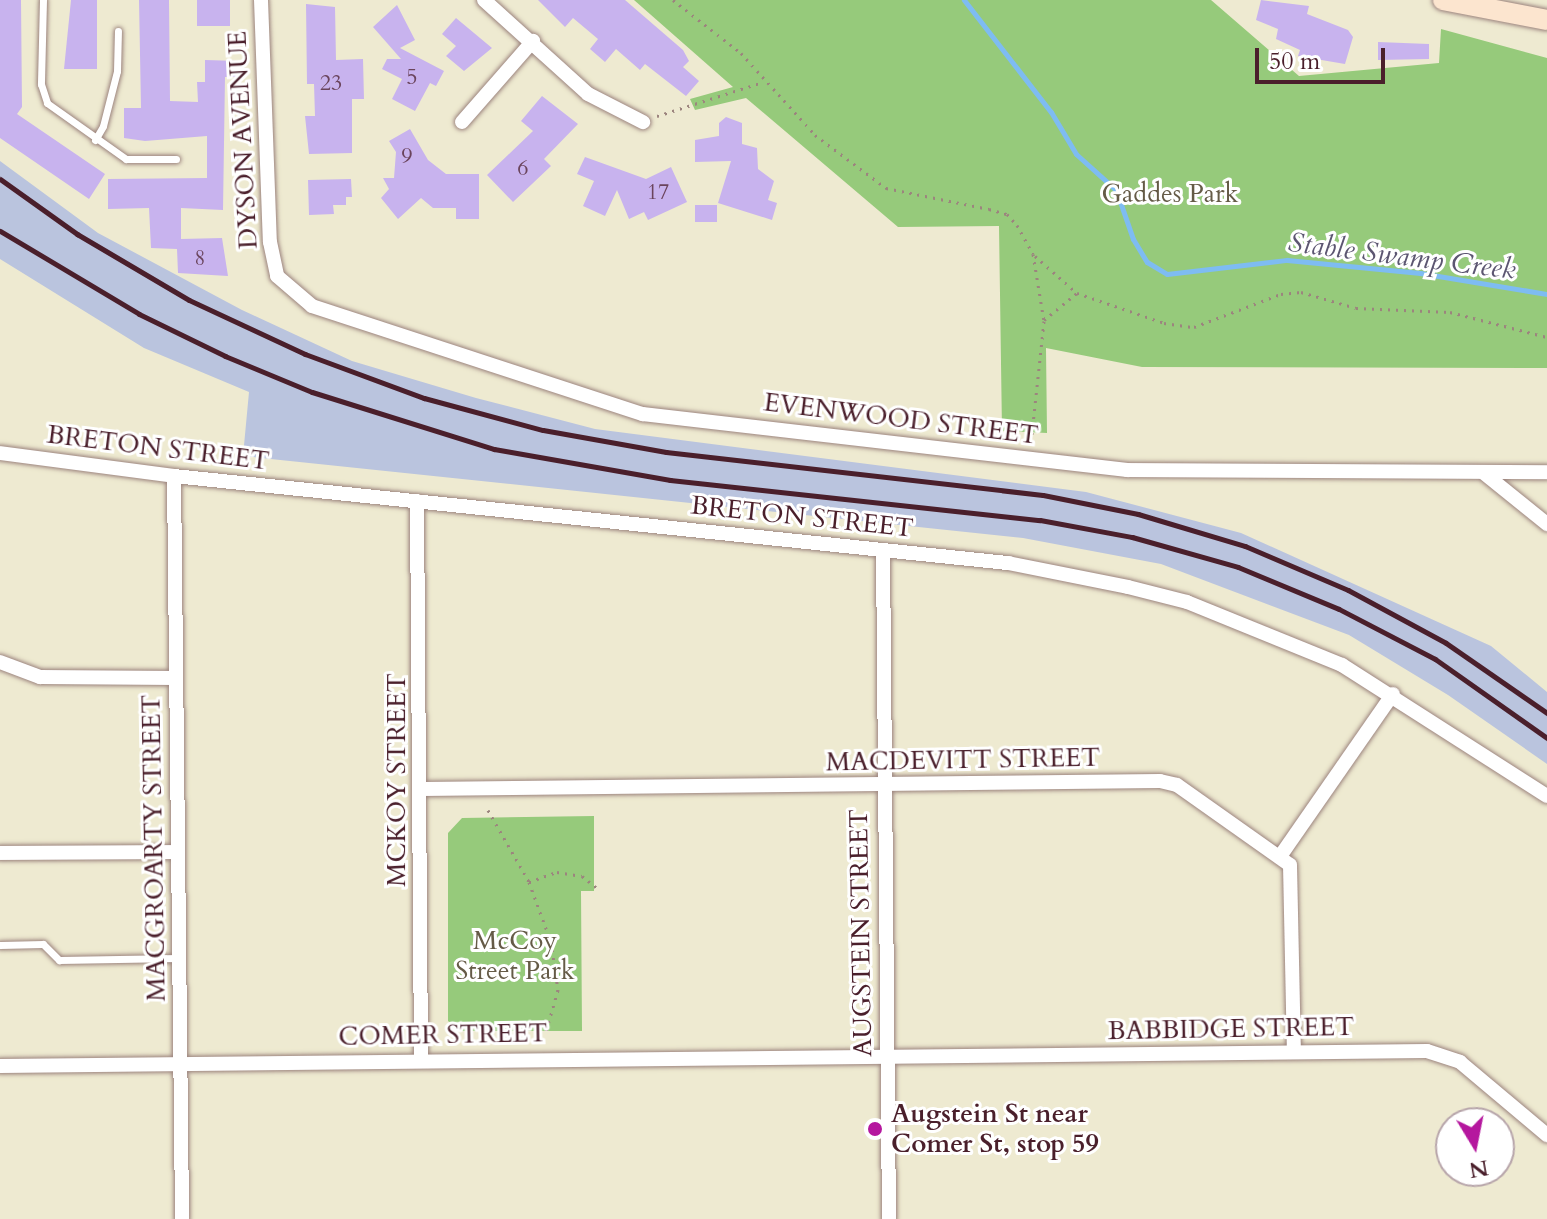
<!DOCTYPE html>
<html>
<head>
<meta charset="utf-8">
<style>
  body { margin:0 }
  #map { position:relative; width:1547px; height:1219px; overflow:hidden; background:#eeead1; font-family:Cardo,serif }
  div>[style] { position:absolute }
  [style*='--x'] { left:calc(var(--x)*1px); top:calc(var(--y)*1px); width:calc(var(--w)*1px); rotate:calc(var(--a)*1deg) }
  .industrial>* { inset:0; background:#bac4de }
  .green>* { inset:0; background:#96ca7b }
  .stream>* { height:5px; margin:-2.5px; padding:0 2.5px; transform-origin:2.5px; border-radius:2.5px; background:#7ebcf2 }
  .building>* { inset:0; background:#c8b3ee; transform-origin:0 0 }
  .path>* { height:3px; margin-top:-1.5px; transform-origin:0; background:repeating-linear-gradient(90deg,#9c847e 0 2px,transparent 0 8px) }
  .roads { filter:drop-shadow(0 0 2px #9c847e) drop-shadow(0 0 2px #9c847e) }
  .service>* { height:7px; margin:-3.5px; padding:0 3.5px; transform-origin:3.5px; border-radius:3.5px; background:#fff }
  .minor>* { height:14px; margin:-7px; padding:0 7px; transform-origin:7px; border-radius:7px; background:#fff }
  .secondary>* { height:20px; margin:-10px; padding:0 10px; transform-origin:10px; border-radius:10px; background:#fce5cf }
  .rail>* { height:5px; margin:-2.5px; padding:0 2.5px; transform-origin:2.5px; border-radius:2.5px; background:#4a1f2b }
  .dots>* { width:22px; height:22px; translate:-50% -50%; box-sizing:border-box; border:4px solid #fff; border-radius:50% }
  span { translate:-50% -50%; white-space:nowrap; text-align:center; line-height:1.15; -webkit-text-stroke:6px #fff; paint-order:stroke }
  .number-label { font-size:22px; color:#6a445c }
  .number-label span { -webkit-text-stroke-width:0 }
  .street-label { font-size:26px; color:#4a1f2b }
  .park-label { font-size:26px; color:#655b47 }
  .poi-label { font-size:26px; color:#4a1f2b; font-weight:700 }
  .left { translate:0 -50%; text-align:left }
  .water-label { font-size:28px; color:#5c5671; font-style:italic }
  .north { position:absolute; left:1435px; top:1107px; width:80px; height:80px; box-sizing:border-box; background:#fff; border:2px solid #b7a5aa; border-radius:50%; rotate:170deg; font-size:22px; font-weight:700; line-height:32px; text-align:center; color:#4a1f2b }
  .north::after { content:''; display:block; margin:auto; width:28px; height:36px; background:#b5179e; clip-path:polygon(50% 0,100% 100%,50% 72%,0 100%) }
  .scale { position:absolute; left:1255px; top:48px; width:130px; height:36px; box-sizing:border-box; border:4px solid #4a1f2b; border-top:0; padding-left:10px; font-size:24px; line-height:28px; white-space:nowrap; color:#4a1f2b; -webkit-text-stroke:6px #fff; paint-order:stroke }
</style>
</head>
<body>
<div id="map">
  <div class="industrial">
    <div style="clip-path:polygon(0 161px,98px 233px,242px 310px,352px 361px,476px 398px,595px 429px,1086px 492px,1241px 533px,1491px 646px,1547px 692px,1547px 764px,1448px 695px,1349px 635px,1161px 564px,1023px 538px,243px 456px,249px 392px,144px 348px,0 259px)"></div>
  </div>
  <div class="green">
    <div style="clip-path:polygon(634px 0,1211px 0,1299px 76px,1439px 63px,1441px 29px,1547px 58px,1547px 368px,1142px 367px,1046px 348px,1047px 433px,1002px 431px,999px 226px,898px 227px,746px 98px,695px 110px,690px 99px,733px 87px)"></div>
    <div style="clip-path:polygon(594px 816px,594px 891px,581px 891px,582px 1031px,460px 1031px,448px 1021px,448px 833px,462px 818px)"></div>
  </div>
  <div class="stream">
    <div style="--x:964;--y:0;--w:142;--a:52.2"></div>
    <div style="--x:1051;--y:112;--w:49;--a:59.2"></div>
    <div style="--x:1076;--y:154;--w:54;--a:42"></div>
    <div style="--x:1116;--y:190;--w:52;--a:70.9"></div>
    <div style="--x:1133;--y:239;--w:27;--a:59"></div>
    <div style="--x:1147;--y:262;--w:23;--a:31"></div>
    <div style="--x:1167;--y:274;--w:121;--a:-6.7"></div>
    <div style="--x:1287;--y:260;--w:134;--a:5.6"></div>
    <div style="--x:1420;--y:273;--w:129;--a:9.4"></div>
  </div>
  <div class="building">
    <div style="clip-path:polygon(0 0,21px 0,22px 107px,17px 114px,105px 174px,89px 199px,0 138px)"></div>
    <div style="clip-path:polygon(71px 0,97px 0,97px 69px,64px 69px)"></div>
    <div style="clip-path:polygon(139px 0,169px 0,170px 101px,198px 102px,197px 82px,205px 82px,205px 60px,239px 61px,239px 77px,225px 77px,223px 210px,181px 208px,181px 239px,222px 238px,228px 276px,178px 273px,177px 249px,151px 248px,149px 208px,108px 209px,108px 179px,207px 178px,207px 136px,145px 141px,124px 138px,124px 108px,141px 108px)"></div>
    <div style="left:197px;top:0;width:33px;height:26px"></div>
    <div style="clip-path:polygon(538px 0,625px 0,683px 50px,689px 61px,683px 67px,699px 81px,686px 96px,645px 64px,640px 70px,616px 49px,605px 62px,590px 49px,598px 39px,573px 18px,565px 27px)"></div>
    <div style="clip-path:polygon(1261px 0,1309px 6px,1307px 14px,1348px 30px,1353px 37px,1345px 64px,1298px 56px,1300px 50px,1276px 39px,1278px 29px,1256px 20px)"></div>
    <div style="clip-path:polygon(306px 4px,335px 7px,336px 60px,363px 59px,364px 99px,352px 99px,352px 153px,309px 154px,305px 116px,315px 116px,314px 84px,307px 84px)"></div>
    <div style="clip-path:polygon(397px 5px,415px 40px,400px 48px,444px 71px,436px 86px,430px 83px,415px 111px,392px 99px,402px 79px,382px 69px,387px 59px,401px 59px,373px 27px)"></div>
    <div style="clip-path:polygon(456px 18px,492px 48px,464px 71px,446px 56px,456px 46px,442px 34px)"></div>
    <div style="clip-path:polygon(1378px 42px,1429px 44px,1429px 59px,1378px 60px)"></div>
    <div style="clip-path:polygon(542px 96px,578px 124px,544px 159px,551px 166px,513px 202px,487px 175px,533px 131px,521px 121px)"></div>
    <div style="clip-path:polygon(726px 117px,742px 123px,742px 144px,757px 148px,758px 169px,774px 181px,768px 200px,777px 203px,772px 220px,718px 203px,731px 161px,695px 162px,695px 140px,719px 136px,719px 123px)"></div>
    <div style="clip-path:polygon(410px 129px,428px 160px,446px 174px,479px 174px,479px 219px,456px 219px,456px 208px,433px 208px,421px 198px,398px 219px,381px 198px,389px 189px,383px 178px,394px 178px,396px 152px,389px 141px)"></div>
    <div style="clip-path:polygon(585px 157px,646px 179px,671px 167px,687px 202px,648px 220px,644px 212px,629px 219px,617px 190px,605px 216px,583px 206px,594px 181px,577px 174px)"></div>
    <div style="clip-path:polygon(351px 179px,352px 197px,346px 197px,346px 205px,333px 205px,334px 214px,309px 215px,308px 180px)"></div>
    <div style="left:695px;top:205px;width:22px;height:17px"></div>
  </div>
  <div class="path">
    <div style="--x:673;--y:0;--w:86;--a:37.9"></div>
    <div style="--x:741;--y:53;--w:110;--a:47.9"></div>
    <div style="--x:815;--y:135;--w:89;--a:36.7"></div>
    <div style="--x:886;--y:188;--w:105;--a:11.5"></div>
    <div style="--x:989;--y:209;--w:19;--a:16"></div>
    <div style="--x:1007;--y:214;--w:15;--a:48"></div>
    <div style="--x:1017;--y:225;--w:33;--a:61"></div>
    <div style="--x:1033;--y:254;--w:68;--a:80.7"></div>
    <div style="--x:1044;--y:321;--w:123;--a:96.1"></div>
    <div style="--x:657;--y:116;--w:111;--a:-17.8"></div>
    <div style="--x:1035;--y:256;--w:56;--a:41.4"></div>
    <div style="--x:1077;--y:293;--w:92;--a:19"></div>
    <div style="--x:1164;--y:323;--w:30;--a:8"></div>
    <div style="--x:1194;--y:327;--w:93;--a:-20.8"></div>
    <div style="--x:1281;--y:294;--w:20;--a:-6"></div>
    <div style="--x:1301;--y:292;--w:57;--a:16.2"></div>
    <div style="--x:1356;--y:308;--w:94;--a:2.4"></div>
    <div style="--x:1450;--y:312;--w:100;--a:14.5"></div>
    <div style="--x:1044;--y:320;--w:43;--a:-39.3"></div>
    <div style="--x:488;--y:810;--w:83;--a:60.3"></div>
    <div style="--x:529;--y:882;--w:64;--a:69.9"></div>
    <div style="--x:551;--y:942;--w:49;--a:81.7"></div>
    <div style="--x:558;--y:990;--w:47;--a:106.1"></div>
    <div style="--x:529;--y:882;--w:30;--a:-20"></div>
    <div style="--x:557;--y:872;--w:25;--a:9"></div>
    <div style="--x:582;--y:876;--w:19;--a:39"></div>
  </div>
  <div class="roads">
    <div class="service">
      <div style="--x:43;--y:0;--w:84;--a:91.4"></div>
      <div style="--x:41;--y:84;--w:20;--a:72"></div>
      <div style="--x:47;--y:103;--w:97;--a:35.3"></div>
      <div style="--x:126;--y:159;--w:50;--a:0"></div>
      <div style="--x:95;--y:140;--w:16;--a:-60"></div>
      <div style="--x:103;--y:126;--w:57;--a:-75.7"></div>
      <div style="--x:117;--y:71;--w:40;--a:-88.6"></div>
      <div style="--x:0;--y:945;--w:43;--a:-1.3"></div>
      <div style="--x:43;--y:944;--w:23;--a:45"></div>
      <div style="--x:59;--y:960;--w:119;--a:-1"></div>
    </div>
    <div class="minor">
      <div style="--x:261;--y:0;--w:242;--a:87.9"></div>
      <div style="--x:270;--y:242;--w:35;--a:78"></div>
      <div style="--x:277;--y:276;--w:46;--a:40.6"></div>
      <div style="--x:312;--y:306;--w:348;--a:18.1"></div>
      <div style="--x:643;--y:414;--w:487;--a:6.6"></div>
      <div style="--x:1127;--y:470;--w:420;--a:0.3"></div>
      <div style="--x:484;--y:0;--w:140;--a:42.1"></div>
      <div style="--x:588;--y:94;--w:62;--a:27"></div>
      <div style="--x:462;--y:122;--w:108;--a:-48.8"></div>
      <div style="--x:0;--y:453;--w:176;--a:7.5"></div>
      <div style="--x:174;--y:476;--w:839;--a:5.96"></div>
      <div style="--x:1008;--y:563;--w:122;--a:11.3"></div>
      <div style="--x:1128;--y:587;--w:61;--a:14.3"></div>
      <div style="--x:1187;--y:602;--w:167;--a:22.1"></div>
      <div style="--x:1342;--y:665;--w:243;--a:32.6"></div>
      <div style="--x:1485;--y:474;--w:80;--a:38.9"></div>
      <div style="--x:174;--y:476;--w:743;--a:89.38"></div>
      <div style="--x:417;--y:501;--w:558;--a:89.59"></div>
      <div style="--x:883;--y:550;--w:669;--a:89.49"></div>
      <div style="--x:0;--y:662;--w:43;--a:20.6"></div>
      <div style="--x:40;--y:677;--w:136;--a:0.4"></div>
      <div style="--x:422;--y:789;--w:738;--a:-0.62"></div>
      <div style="--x:1160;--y:781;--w:17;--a:13"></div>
      <div style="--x:1177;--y:785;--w:138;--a:35.3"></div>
      <div style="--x:1290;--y:865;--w:187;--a:88.8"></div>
      <div style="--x:0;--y:853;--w:178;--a:-0.3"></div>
      <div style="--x:1281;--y:855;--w:196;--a:-55.2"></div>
      <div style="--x:0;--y:1066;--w:1427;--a:-0.6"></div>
      <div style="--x:1427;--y:1051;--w:35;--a:18"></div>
      <div style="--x:1460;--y:1062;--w:114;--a:40"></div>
    </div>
    <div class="secondary">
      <div style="--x:1443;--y:0;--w:106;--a:10.9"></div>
    </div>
  </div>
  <div class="rail">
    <div style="--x:0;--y:179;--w:95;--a:35.5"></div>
    <div style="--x:77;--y:234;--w:130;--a:30.5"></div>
    <div style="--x:189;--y:300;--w:128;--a:25"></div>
    <div style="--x:305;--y:354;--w:127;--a:20.3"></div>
    <div style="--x:424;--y:398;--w:123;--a:15.1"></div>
    <div style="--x:543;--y:430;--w:125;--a:10.1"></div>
    <div style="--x:666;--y:452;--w:379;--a:6.5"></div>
    <div style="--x:1043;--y:495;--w:97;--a:11.3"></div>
    <div style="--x:1138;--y:514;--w:112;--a:16.7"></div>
    <div style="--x:1245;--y:546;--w:112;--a:23.1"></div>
    <div style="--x:1348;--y:590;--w:111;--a:28.4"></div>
    <div style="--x:1446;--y:643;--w:123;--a:34.7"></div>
    <div style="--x:0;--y:231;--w:162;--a:30.8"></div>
    <div style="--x:139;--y:314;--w:96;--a:26"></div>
    <div style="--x:225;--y:356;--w:94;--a:22.5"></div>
    <div style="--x:312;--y:392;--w:191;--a:17.4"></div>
    <div style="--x:494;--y:449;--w:179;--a:10"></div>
    <div style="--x:670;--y:480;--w:372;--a:6.2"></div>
    <div style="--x:1040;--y:520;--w:94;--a:10.5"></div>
    <div style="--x:1132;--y:537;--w:110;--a:15.8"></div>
    <div style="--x:1238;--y:567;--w:109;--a:22.6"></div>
    <div style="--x:1339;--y:609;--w:108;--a:27.5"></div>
    <div style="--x:1435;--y:659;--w:137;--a:35.2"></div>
  </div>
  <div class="dots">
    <div style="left:875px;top:1129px;background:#b5179e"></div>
  </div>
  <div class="number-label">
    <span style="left:412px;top:78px">5</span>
    <span style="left:331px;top:84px">23</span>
    <span style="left:407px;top:157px">9</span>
    <span style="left:523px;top:169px">6</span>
    <span style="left:658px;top:193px">17</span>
    <span style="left:200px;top:259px">8</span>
  </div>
  <div class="street-label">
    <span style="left:243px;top:140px;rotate:-93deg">DYSON AVENUE</span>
    <span style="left:901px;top:419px;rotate:7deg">EVENWOOD STREET</span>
    <span style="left:158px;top:448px;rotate:7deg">BRETON STREET</span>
    <span style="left:802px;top:517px;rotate:6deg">BRETON STREET</span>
    <span style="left:963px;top:760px;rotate:-1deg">MACDEVITT STREET</span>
    <span style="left:397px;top:780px;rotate:-90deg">MCKOY STREET</span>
    <span style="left:154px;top:848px;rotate:-91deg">MACGROARTY STREET</span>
    <span style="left:861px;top:933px;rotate:-91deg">AUGSTEIN STREET</span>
    <span style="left:1231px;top:1029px;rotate:-1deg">BABBIDGE STREET</span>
    <span style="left:443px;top:1035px;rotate:-1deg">COMER STREET</span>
  </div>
  <div class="park-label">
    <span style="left:1170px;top:194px">Gaddes Park</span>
    <span style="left:515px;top:956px">McCoy<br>Street Park</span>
  </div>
  <div class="poi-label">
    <span class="left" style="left:891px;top:1129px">Augstein St near<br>Comer St, stop 59</span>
  </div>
  <div class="water-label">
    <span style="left:1402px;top:256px;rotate:7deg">Stable Swamp Creek</span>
  </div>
  <div class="north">N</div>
  <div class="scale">50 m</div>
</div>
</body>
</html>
